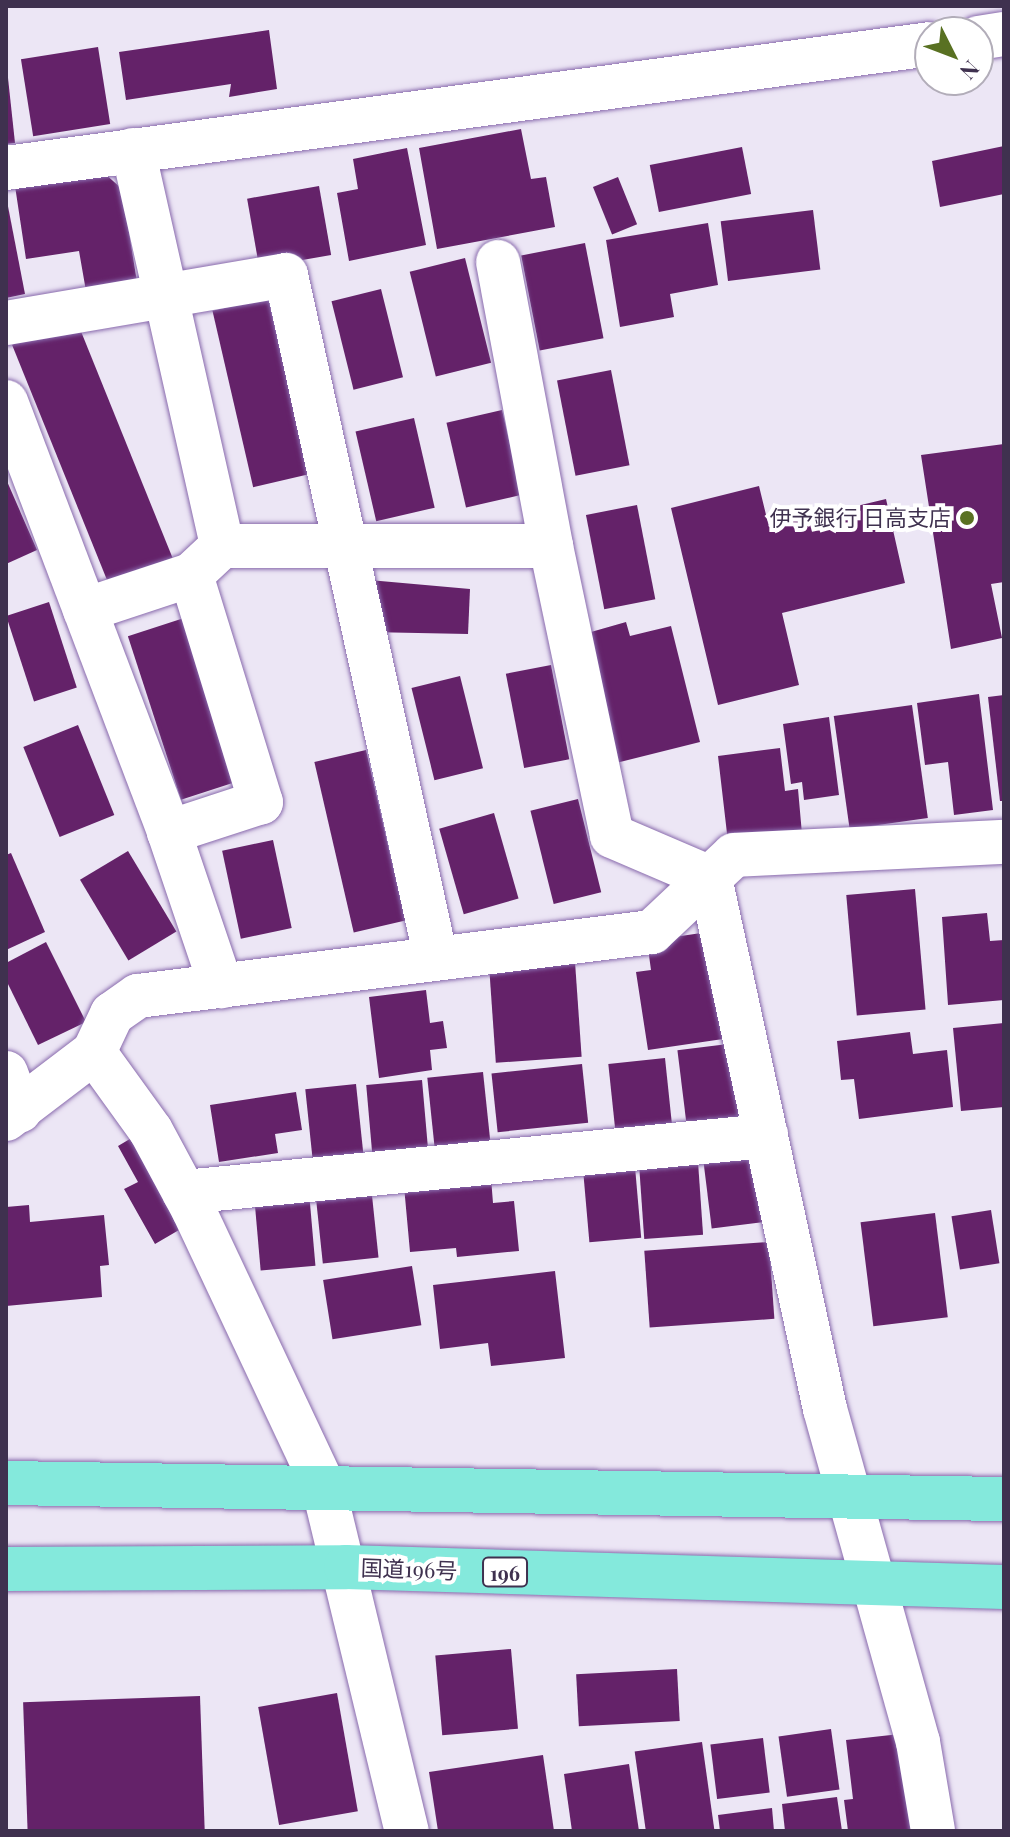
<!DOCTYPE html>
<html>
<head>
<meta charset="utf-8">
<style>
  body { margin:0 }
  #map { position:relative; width:1010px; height:1837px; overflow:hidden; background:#ece6f5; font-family:"Playfair Display","Noto Sans JP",serif }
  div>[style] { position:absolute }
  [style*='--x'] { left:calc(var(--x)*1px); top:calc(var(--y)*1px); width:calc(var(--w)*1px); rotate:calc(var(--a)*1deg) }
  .building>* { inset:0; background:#642269; transform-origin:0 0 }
  .roads { filter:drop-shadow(0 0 2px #896aad) drop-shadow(0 0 2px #896aad) }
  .minor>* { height:44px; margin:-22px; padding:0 22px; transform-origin:22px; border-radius:22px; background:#fff }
  .highway>* { height:44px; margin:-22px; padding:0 22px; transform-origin:22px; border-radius:22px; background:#84e9dc }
  .dots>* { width:22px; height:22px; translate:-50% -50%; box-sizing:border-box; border:4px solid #fff; border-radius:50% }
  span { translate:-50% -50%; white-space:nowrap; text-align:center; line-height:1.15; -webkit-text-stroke:8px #fff; paint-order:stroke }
  .shield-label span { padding:2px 6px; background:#fff; border:2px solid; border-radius:6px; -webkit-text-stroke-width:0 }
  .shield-label { font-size:20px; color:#3f314f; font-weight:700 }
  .poi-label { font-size:22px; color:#3f314f }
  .right { translate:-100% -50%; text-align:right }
  .street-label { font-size:22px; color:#3f314f }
  .frame { position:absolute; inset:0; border:8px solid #3f314f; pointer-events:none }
  .north { position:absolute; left:914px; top:16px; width:80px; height:80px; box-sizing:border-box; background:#fff; border:2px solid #b2adb9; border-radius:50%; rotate:132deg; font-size:22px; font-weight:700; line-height:32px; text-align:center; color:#3f314f }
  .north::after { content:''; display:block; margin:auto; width:28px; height:36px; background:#597122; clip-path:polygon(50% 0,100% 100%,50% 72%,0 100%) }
</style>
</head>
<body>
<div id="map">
  <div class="building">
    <div style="clip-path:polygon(269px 30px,277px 89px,229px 97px,231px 84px,126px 100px,119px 52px)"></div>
    <div style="left:98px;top:47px;width:78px;height:78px;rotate:81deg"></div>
    <div style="clip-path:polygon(8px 78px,15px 143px,6px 144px,6px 79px)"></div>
    <div style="clip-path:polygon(521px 129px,531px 179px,546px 177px,555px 227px,437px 249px,419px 148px)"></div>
    <div style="clip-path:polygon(1004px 146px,1004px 194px,940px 207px,932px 161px)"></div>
    <div style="left:742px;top:147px;width:48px;height:94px;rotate:79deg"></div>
    <div style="clip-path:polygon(407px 148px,426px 245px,349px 261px,337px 193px,358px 189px,353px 159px)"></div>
    <div style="clip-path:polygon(103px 172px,122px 189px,137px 282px,86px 291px,79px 251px,26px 259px,15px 186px)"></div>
    <div style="left:618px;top:177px;width:51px;height:27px;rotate:68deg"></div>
    <div style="left:319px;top:186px;width:70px;height:73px;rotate:80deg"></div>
    <div style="clip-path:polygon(6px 196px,25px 294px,6px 298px)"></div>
    <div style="left:813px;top:210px;width:60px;height:93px;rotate:83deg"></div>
    <div style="clip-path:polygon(708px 223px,718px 285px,670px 294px,674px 317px,620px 327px,606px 240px)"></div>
    <div style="left:585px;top:243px;width:97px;height:65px;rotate:79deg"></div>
    <div style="left:465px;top:258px;width:108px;height:57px;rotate:76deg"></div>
    <div style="left:381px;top:289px;width:91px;height:51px;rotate:76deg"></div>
    <div style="left:268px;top:298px;width:181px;height:57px;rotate:77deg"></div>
    <div style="left:76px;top:319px;width:263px;height:69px;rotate:68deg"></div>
    <div style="left:611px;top:370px;width:97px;height:55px;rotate:79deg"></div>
    <div style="left:502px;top:410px;width:87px;height:57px;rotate:77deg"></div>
    <div style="left:414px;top:418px;width:92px;height:60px;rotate:77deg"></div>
    <div style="clip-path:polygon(1004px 444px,1004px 582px,991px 584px,1002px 638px,951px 649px,921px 455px)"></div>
    <div style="clip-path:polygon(6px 479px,37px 550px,6px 564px)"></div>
    <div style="clip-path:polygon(759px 486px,769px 527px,886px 499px,905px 583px,782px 613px,799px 685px,718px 705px,671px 508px)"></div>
    <div style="left:637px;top:505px;width:96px;height:52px;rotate:79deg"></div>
    <div style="clip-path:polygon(369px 580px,470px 589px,468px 634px,368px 632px)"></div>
    <div style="left:49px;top:602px;width:90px;height:45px;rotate:72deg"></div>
    <div style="left:184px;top:618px;width:172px;height:59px;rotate:72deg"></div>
    <div style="clip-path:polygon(626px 622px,630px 636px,671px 626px,700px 742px,616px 763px,584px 634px)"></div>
    <div style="left:551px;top:665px;width:96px;height:46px;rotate:79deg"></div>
    <div style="left:460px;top:676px;width:95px;height:50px;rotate:76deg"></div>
    <div style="clip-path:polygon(979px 694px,993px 810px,954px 815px,948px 762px,925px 765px,917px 703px)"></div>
    <div style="clip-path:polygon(1004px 695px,1004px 801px,1000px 801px,988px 697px)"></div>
    <div style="left:912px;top:705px;width:114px;height:79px;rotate:82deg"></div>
    <div style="clip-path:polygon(829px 717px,839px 795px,804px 800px,802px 782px,791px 784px,783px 724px)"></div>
    <div style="left:78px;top:725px;width:97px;height:59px;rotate:68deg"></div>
    <div style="clip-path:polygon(780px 748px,785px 791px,798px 789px,802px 834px,728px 842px,718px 756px)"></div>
    <div style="left:366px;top:750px;width:175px;height:53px;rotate:77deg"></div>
    <div style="left:578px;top:799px;width:96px;height:49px;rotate:76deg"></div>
    <div style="left:494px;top:813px;width:89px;height:57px;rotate:74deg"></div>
    <div style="left:273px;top:840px;width:90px;height:52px;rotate:78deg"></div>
    <div style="left:128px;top:851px;width:94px;height:56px;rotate:59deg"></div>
    <div style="clip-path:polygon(11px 853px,45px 932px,6px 950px,6px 855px)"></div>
    <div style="left:915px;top:889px;width:121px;height:69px;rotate:85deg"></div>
    <div style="clip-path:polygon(987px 913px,990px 941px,1004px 940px,1004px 1000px,948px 1005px,942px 917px)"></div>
    <div style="clip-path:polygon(708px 932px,723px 1039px,648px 1050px,636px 972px,651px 970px,647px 941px)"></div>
    <div style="clip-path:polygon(46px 942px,86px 1022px,38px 1045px,6px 980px,6px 963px)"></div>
    <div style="left:575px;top:962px;width:95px;height:86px;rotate:86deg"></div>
    <div style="clip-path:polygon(426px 990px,430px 1023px,443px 1021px,447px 1048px,430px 1050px,432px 1070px,379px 1078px,369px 997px)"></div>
    <div style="clip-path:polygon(1004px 1023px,1004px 1107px,961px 1111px,953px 1028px)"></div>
    <div style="clip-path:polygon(910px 1032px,913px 1054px,947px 1050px,953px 1107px,859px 1119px,854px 1079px,841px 1080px,837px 1041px)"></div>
    <div style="left:736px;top:1043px;width:76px;height:59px;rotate:83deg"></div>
    <div style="left:665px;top:1058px;width:68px;height:57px;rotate:84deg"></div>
    <div style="left:582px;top:1064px;width:59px;height:91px;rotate:84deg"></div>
    <div style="left:483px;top:1072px;width:74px;height:56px;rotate:84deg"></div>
    <div style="left:422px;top:1080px;width:73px;height:56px;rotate:85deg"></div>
    <div style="left:356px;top:1084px;width:72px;height:51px;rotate:84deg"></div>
    <div style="clip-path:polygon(296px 1092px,302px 1130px,275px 1134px,278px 1153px,219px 1162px,210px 1105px)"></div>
    <div style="clip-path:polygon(140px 1133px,191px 1223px,155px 1244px,124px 1189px,138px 1182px,118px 1146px)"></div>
    <div style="left:760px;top:1154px;width:68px;height:57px;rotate:83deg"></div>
    <div style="left:698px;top:1162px;width:73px;height:59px;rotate:86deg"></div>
    <div style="left:635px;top:1167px;width:71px;height:52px;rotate:85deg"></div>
    <div style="clip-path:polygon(491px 1178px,493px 1203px,514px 1201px,519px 1251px,457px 1257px,456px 1248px,410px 1252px,404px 1186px)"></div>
    <div style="left:371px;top:1186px;width:72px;height:56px;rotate:84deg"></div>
    <div style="left:309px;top:1192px;width:74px;height:55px;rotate:85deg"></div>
    <div style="clip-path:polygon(29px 1205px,30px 1222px,104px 1215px,109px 1265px,100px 1266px,102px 1297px,6px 1306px,6px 1207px)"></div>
    <div style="left:991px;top:1210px;width:54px;height:40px;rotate:81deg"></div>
    <div style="left:935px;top:1213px;width:105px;height:75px;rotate:83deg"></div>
    <div style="left:769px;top:1242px;width:77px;height:125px;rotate:86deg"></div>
    <div style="left:412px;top:1266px;width:60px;height:90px;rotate:81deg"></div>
    <div style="clip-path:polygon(555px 1271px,565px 1358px,491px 1366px,488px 1343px,440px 1349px,433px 1285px)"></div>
    <div style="left:511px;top:1649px;width:80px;height:76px;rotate:85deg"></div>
    <div style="left:677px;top:1669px;width:52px;height:101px;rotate:87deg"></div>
    <div style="left:337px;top:1693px;width:120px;height:80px;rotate:80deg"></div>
    <div style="left:200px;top:1696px;width:135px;height:177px;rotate:88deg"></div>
    <div style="left:831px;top:1729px;width:61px;height:53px;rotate:82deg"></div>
    <div style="clip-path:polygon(900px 1734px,920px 1831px,848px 1831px,844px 1800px,853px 1799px,846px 1740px)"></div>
    <div style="left:763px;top:1738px;width:55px;height:53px;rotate:83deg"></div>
    <div style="left:702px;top:1742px;width:90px;height:68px;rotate:82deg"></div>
    <div style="clip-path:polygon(543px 1755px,554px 1831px,438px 1831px,429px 1772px)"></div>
    <div style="clip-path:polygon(629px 1764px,639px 1831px,572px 1831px,564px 1774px)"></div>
    <div style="clip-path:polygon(837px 1797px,842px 1831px,785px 1831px,782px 1804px)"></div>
    <div style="clip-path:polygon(772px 1808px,774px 1831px,720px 1831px,718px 1815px)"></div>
  </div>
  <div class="roads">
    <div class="minor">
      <div style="--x:978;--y:38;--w:26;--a:-9"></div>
      <div style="--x:133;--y:150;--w:406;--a:77.3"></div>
      <div style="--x:222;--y:546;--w:42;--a:136.9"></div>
      <div style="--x:191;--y:575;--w:238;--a:72.9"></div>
      <div style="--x:261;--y:802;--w:97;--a:161.9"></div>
      <div style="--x:169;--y:832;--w:163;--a:71.3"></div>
      <div style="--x:6;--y:168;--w:932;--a:-7.64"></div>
      <div style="--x:498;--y:262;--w:289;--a:79.4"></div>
      <div style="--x:6;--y:323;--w:284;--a:-9.7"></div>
      <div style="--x:286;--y:275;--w:700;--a:77.63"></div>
      <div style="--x:6;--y:402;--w:460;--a:69.2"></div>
      <div style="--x:222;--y:546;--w:329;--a:0"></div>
      <div style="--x:551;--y:546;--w:296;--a:78.1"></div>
      <div style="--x:612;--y:836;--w:107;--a:23.2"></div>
      <div style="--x:710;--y:878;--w:543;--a:77.78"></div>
      <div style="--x:825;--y:1409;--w:346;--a:74.4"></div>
      <div style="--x:918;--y:1742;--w:90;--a:80.4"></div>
      <div style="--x:85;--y:610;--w:112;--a:-18.3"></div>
      <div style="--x:94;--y:1052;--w:97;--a:54.2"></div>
      <div style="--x:151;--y:1131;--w:91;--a:61.7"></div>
      <div style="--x:194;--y:1211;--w:303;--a:64.8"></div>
      <div style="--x:323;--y:1485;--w:356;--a:76.4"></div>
      <div style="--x:6;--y:1073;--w:40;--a:69.8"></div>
      <div style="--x:6;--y:1119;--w:111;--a:-37.3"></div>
      <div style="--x:94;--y:1052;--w:42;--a:-64.7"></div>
      <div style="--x:112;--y:1014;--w:32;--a:-35"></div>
      <div style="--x:138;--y:996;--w:518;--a:-7.1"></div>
      <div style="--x:652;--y:932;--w:112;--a:-43.2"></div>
      <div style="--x:734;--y:855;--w:270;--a:-2.8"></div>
      <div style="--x:184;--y:1192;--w:585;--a:-5.5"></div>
    </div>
    <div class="highway">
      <div style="--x:6;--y:1483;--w:998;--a:0.92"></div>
      <div style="--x:6;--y:1569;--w:340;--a:-0.3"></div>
      <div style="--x:346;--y:1567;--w:658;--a:1.74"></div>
    </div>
  </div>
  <div class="dots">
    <div style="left:967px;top:518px;background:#597122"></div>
  </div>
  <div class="shield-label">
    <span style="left:505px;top:1572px">196</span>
  </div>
  <div class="poi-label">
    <span class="right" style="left:951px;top:518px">伊予銀行 日高支店</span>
  </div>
  <div class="street-label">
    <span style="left:409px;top:1569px;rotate:2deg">国道196号</span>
  </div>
  <div class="frame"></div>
  <div class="north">N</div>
</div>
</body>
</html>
